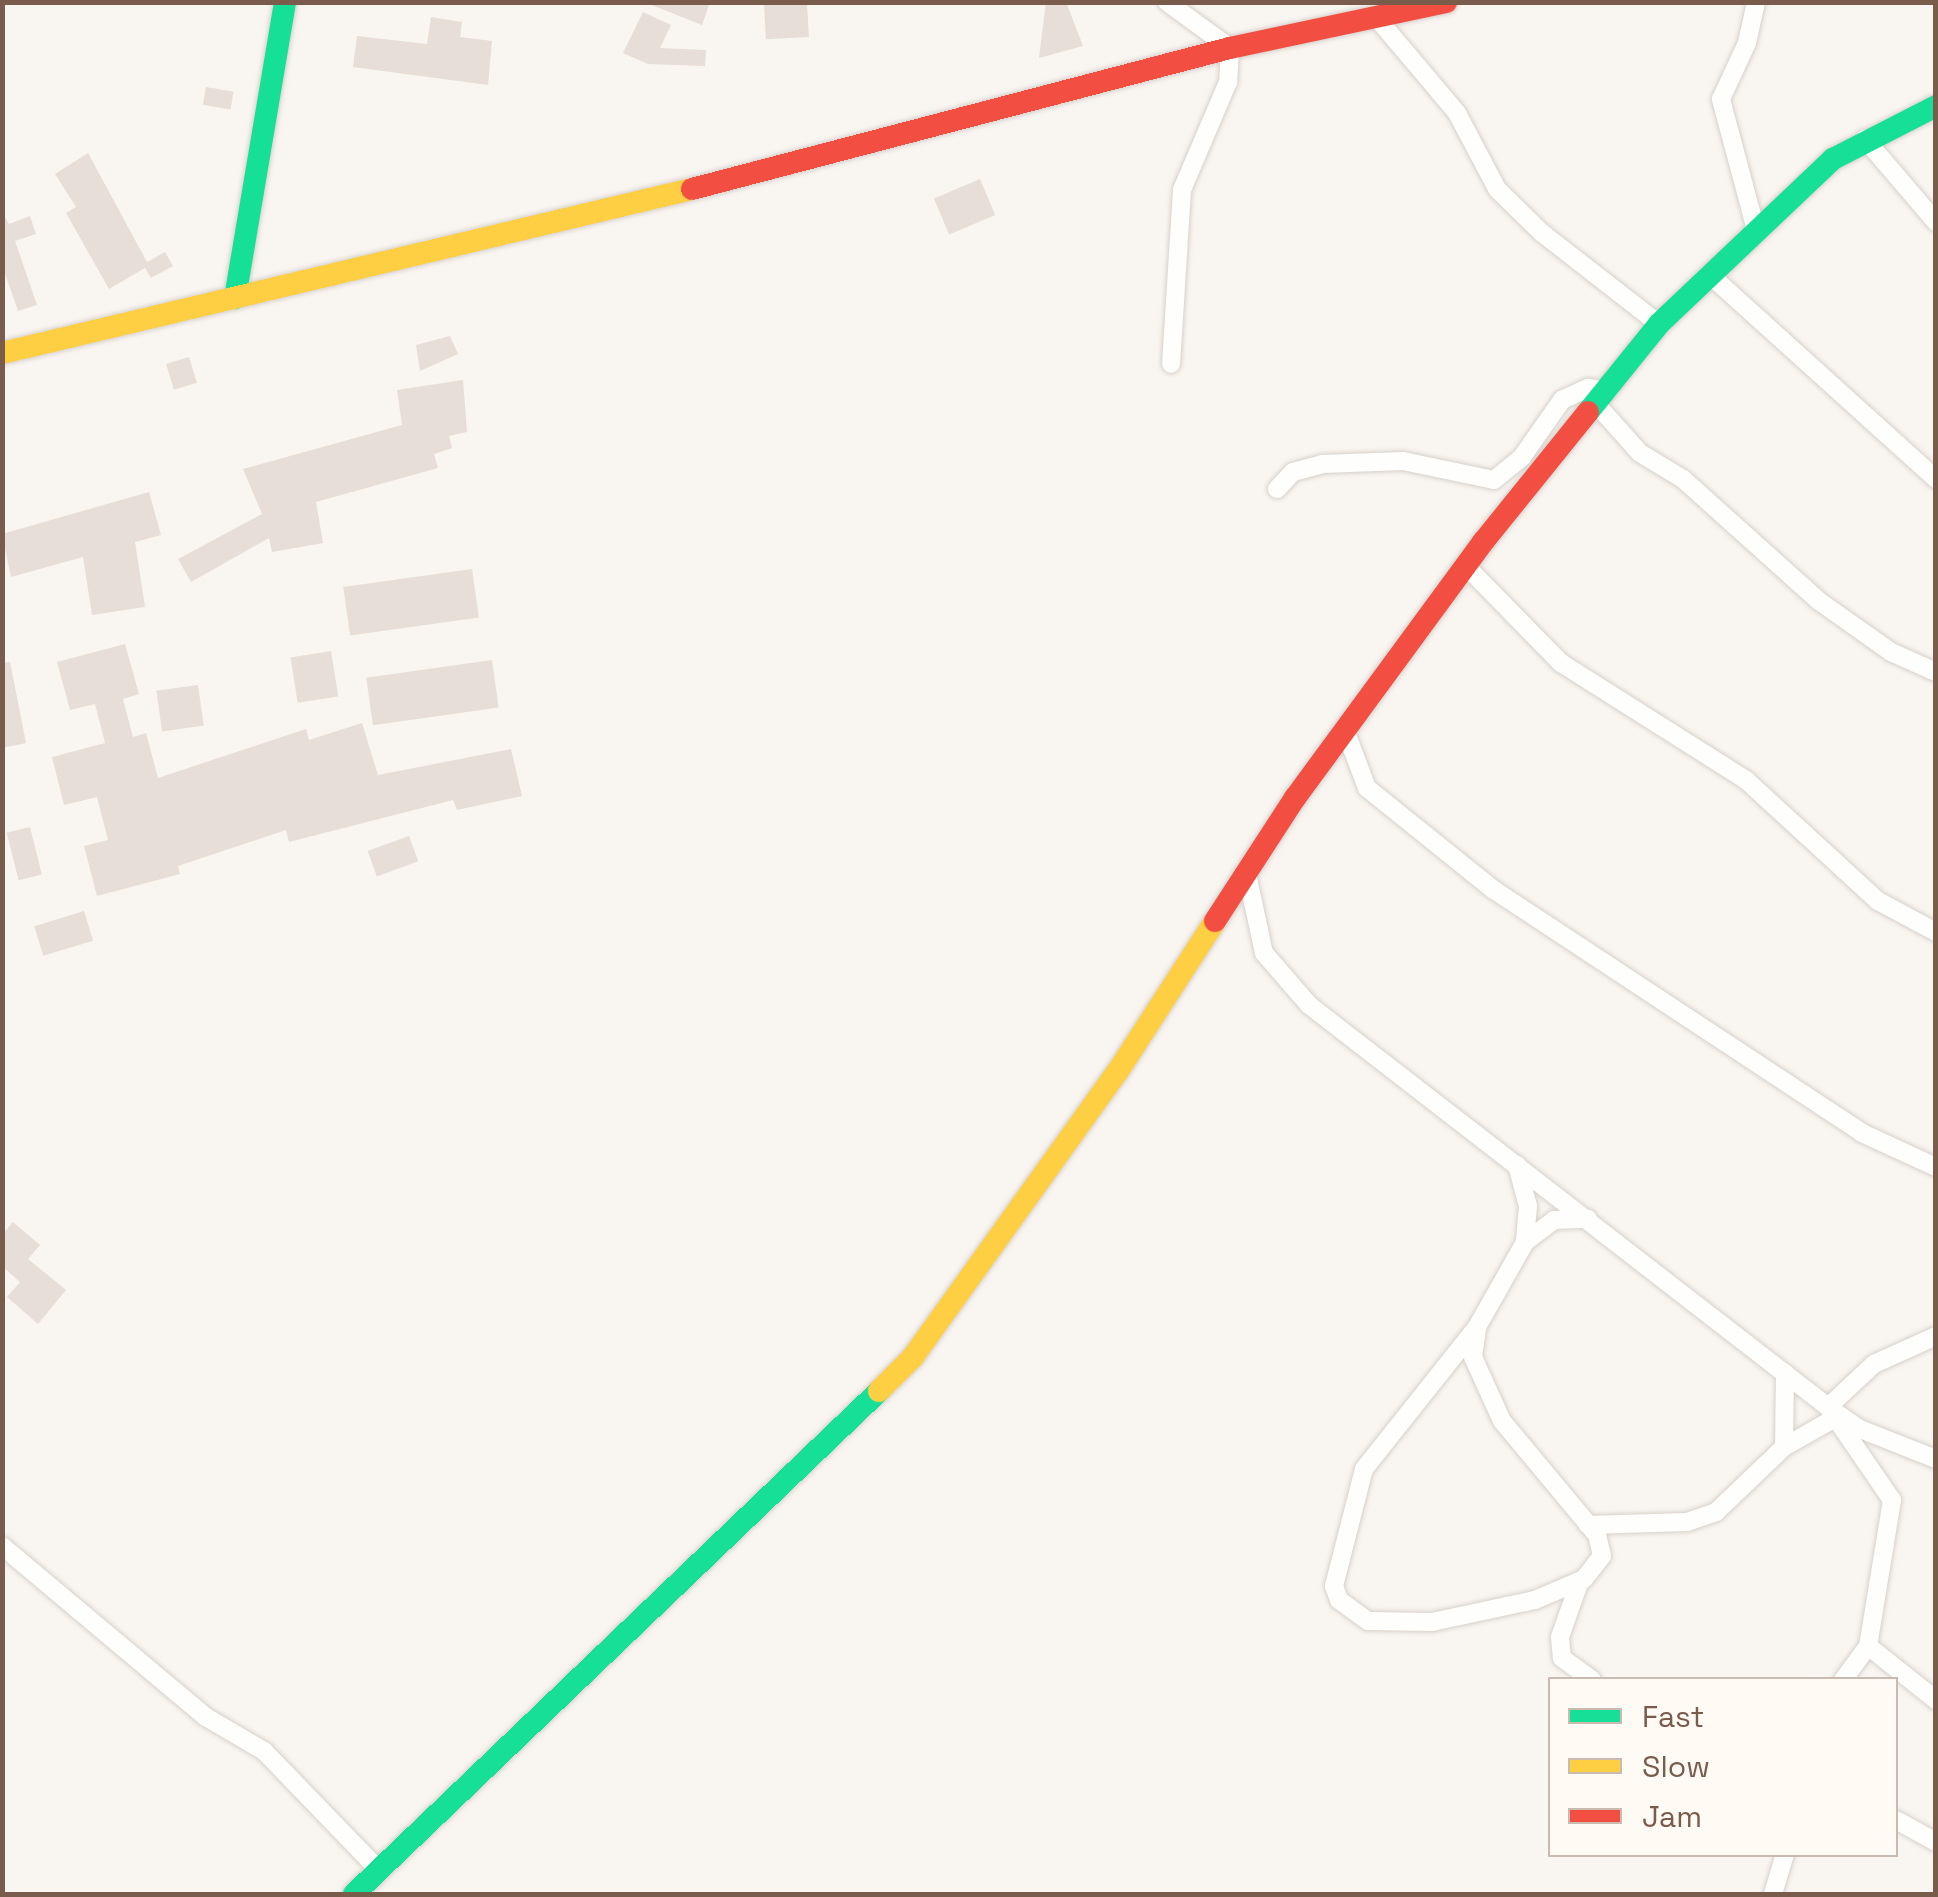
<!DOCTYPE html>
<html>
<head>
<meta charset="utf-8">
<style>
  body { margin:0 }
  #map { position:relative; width:1938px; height:1897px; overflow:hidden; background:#f9f5f0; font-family:"Space Grotesk",sans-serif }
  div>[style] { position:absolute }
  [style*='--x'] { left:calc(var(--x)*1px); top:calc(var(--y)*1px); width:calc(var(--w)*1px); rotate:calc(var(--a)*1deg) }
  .building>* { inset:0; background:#e6ded7; transform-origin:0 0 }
  .roads { filter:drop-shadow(0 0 2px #d7d1cb) drop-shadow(0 0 2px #d7d1cb) }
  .street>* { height:18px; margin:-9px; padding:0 9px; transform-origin:9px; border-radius:9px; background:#fefefd }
  .fast>* { height:22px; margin:-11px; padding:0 11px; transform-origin:11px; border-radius:11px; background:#16e098 }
  .slow>* { height:22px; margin:-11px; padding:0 11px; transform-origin:11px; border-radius:11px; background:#ffcf43 }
  .jam>* { height:22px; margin:-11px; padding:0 11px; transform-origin:11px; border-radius:11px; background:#f24e42 }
  span { translate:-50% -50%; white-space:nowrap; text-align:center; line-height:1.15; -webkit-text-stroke:8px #fffaf3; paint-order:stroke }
  .frame { position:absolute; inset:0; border:5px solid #7a5c4d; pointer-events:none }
  .legend { position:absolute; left:1548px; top:1677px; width:350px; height:180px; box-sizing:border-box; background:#fffaf3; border:2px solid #cabbb1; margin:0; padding:12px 18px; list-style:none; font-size:30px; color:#7a5c4d }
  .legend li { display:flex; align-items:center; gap:20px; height:50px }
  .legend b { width:50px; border:2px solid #cabbb1 }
</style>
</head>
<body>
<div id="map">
  <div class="building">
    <div style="clip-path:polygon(644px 2px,710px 2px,702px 25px)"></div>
    <div style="left:807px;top:2px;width:35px;height:43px;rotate:87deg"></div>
    <div style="clip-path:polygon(1046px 2px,1066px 2px,1083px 46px,1039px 58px)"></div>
    <div style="clip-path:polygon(643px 12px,671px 25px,660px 48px,706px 50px,705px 66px,648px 64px,623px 53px)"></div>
    <div style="clip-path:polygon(431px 17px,462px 22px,460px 37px,492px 41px,488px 85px,353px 67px,357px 36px,427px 44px)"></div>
    <div style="left:206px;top:87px;width:28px;height:18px;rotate:10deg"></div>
    <div style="clip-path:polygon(88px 153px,147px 262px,165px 252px,173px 266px,151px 278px,145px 268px,109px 289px,66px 213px,76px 207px,55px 174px)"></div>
    <div style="left:980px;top:179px;width:39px;height:50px;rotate:67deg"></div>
    <div style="clip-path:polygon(2px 213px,9px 224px,30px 216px,36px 234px,15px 241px,37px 305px,18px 311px,2px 265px)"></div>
    <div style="clip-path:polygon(450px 336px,458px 354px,420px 371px,416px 345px)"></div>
    <div style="left:189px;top:357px;width:27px;height:24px;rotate:73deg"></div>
    <div style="clip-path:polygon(463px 380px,467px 432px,449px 436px,452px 448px,434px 454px,438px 468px,316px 502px,323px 543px,272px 552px,269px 538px,191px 582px,178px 559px,262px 514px,243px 469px,402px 425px,397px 390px)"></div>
    <div style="clip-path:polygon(149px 492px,161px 535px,135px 542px,145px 607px,92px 615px,83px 557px,11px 577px,2px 534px)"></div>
    <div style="left:472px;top:569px;width:49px;height:130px;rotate:82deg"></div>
    <div style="clip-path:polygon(125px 644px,139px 694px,123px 699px,133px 737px,146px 733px,158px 778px,306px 729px,309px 740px,362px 723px,378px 775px,511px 749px,522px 796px,457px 810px,453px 800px,289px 842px,286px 830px,178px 866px,180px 874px,97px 896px,84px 846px,108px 840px,97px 797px,64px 805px,52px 757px,105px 743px,95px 704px,70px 710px,57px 662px)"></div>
    <div style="left:331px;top:651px;width:46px;height:41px;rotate:81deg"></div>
    <div style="left:492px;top:660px;width:48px;height:127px;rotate:82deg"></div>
    <div style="clip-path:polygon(10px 662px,26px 743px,2px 748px,2px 663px)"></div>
    <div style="left:198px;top:685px;width:41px;height:42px;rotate:82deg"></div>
    <div style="left:30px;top:827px;width:49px;height:24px;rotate:76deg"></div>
    <div style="left:409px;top:836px;width:27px;height:44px;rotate:70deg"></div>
    <div style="left:84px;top:911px;width:31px;height:52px;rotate:73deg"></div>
    <div style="clip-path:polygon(13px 1222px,40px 1245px,28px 1259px,66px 1290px,38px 1324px,7px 1297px,20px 1282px,2px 1266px,2px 1235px)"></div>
  </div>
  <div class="roads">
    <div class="street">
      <div style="--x:1167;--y:2;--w:78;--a:36.1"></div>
      <div style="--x:1230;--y:48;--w:34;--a:93"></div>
      <div style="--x:1228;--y:82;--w:117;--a:113.1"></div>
      <div style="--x:1182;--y:190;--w:174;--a:93.6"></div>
      <div style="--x:1376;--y:17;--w:126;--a:49.8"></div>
      <div style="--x:1457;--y:113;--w:86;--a:62.2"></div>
      <div style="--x:1497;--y:189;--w:63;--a:44.4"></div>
      <div style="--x:1542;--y:233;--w:148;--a:37.9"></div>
      <div style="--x:1865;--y:139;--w:109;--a:49.5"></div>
      <div style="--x:1756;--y:230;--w:136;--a:-105"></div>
      <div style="--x:1721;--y:99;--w:62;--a:-65.1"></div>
      <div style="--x:1747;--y:43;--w:42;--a:-77.6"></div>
      <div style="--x:1709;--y:274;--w:306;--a:42.1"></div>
      <div style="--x:1597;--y:405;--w:64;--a:48.1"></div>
      <div style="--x:1640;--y:453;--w:50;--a:31.2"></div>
      <div style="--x:1683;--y:479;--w:183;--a:41.9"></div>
      <div style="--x:1819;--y:601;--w:88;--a:35.3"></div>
      <div style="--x:1891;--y:652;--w:49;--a:24"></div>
      <div style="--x:1277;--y:489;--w:23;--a:-47"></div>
      <div style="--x:1293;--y:472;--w:30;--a:-15"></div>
      <div style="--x:1322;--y:464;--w:81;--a:-2.1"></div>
      <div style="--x:1403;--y:461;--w:93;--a:11.8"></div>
      <div style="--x:1494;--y:480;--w:36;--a:-39"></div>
      <div style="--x:1522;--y:457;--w:70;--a:-54.9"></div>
      <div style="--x:1562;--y:400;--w:29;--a:-25"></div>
      <div style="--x:1588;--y:388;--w:20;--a:9"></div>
      <div style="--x:1466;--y:566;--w:136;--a:45.6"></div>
      <div style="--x:1561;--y:663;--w:219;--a:32.3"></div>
      <div style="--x:1746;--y:780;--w:179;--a:42.5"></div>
      <div style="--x:1878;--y:901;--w:66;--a:28.1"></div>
      <div style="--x:1345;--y:730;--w:62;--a:69.2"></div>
      <div style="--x:1367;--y:788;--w:163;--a:38.8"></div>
      <div style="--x:1494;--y:890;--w:441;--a:33.4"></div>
      <div style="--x:1862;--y:1133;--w:81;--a:24.7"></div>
      <div style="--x:1247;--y:874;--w:81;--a:77.9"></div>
      <div style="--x:1264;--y:953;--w:69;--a:49.1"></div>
      <div style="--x:1309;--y:1005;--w:656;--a:37.76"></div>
      <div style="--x:1828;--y:1407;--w:113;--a:55.5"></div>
      <div style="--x:1892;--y:1500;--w:148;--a:99.3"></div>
      <div style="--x:1868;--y:1646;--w:42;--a:126.3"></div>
      <div style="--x:1517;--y:1165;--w:42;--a:75"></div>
      <div style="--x:1528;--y:1206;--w:36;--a:95"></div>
      <div style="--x:1477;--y:1327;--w:181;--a:128.5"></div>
      <div style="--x:1364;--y:1469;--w:121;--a:104.4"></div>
      <div style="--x:1334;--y:1586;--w:15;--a:70"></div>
      <div style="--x:1339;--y:1600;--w:36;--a:36"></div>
      <div style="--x:1368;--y:1621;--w:64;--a:0.9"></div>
      <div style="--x:1432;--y:1622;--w:105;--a:-12.1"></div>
      <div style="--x:1535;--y:1600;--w:53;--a:-23.2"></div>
      <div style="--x:1584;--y:1579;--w:29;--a:-52"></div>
      <div style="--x:1602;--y:1556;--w:22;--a:-103"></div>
      <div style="--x:1597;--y:1535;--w:148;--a:-129.8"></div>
      <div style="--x:1502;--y:1421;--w:70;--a:-114.4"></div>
      <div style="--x:1473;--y:1357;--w:30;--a:-82"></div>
      <div style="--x:1477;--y:1327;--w:98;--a:-60.5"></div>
      <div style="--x:1525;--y:1242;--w:36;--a:-37"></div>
      <div style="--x:1554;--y:1220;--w:34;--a:-2"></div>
      <div style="--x:1936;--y:1336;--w:68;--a:155.7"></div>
      <div style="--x:1874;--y:1364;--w:63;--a:136.9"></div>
      <div style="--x:1828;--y:1407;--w:39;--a:35"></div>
      <div style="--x:1860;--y:1429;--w:82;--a:21.5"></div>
      <div style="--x:1784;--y:1447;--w:74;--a:-89.2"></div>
      <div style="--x:1588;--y:1525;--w:99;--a:-1.7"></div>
      <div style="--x:1687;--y:1522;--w:31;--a:-19"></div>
      <div style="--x:1716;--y:1512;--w:94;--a:-43.7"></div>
      <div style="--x:1784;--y:1447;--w:59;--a:-29.6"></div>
      <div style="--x:2;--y:1546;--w:266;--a:40"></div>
      <div style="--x:206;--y:1717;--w:67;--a:30.4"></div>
      <div style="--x:264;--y:1751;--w:165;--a:46"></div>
      <div style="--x:1579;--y:1583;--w:57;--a:109.4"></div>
      <div style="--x:1560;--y:1637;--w:21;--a:85"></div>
      <div style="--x:1562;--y:1658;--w:37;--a:36"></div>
      <div style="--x:1868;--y:1646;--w:87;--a:38.5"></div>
      <div style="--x:1896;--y:1820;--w:46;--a:28.8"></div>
      <div style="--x:1773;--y:1894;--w:42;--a:-73.3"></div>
    </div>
    <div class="fast">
      <div style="--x:235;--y:298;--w:300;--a:-80.4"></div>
      <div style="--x:1588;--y:412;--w:113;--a:-51.1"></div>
      <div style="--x:1659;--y:324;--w:240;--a:-43.5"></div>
      <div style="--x:1833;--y:159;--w:116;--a:-27.2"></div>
      <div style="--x:354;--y:1894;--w:727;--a:-43.77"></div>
    </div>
    <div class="slow">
      <div style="--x:2;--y:353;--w:709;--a:-13.37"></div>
      <div style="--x:879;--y:1391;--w:48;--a:-45"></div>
      <div style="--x:913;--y:1357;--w:352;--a:-54.4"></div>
      <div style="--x:1118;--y:1071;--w:179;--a:-57.1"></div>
    </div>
    <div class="jam">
      <div style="--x:692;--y:189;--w:556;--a:-14.69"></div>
      <div style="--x:1230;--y:48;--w:221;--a:-12"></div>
      <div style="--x:1215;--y:921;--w:147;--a:-57"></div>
      <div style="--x:1295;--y:798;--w:318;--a:-53.7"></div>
      <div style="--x:1483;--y:542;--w:167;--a:-51.1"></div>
    </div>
  </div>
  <div class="frame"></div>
  <ul class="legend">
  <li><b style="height:12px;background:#16e098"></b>Fast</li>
  <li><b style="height:12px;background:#ffcf43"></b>Slow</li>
  <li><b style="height:12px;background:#f24e42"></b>Jam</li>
  </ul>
</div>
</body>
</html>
